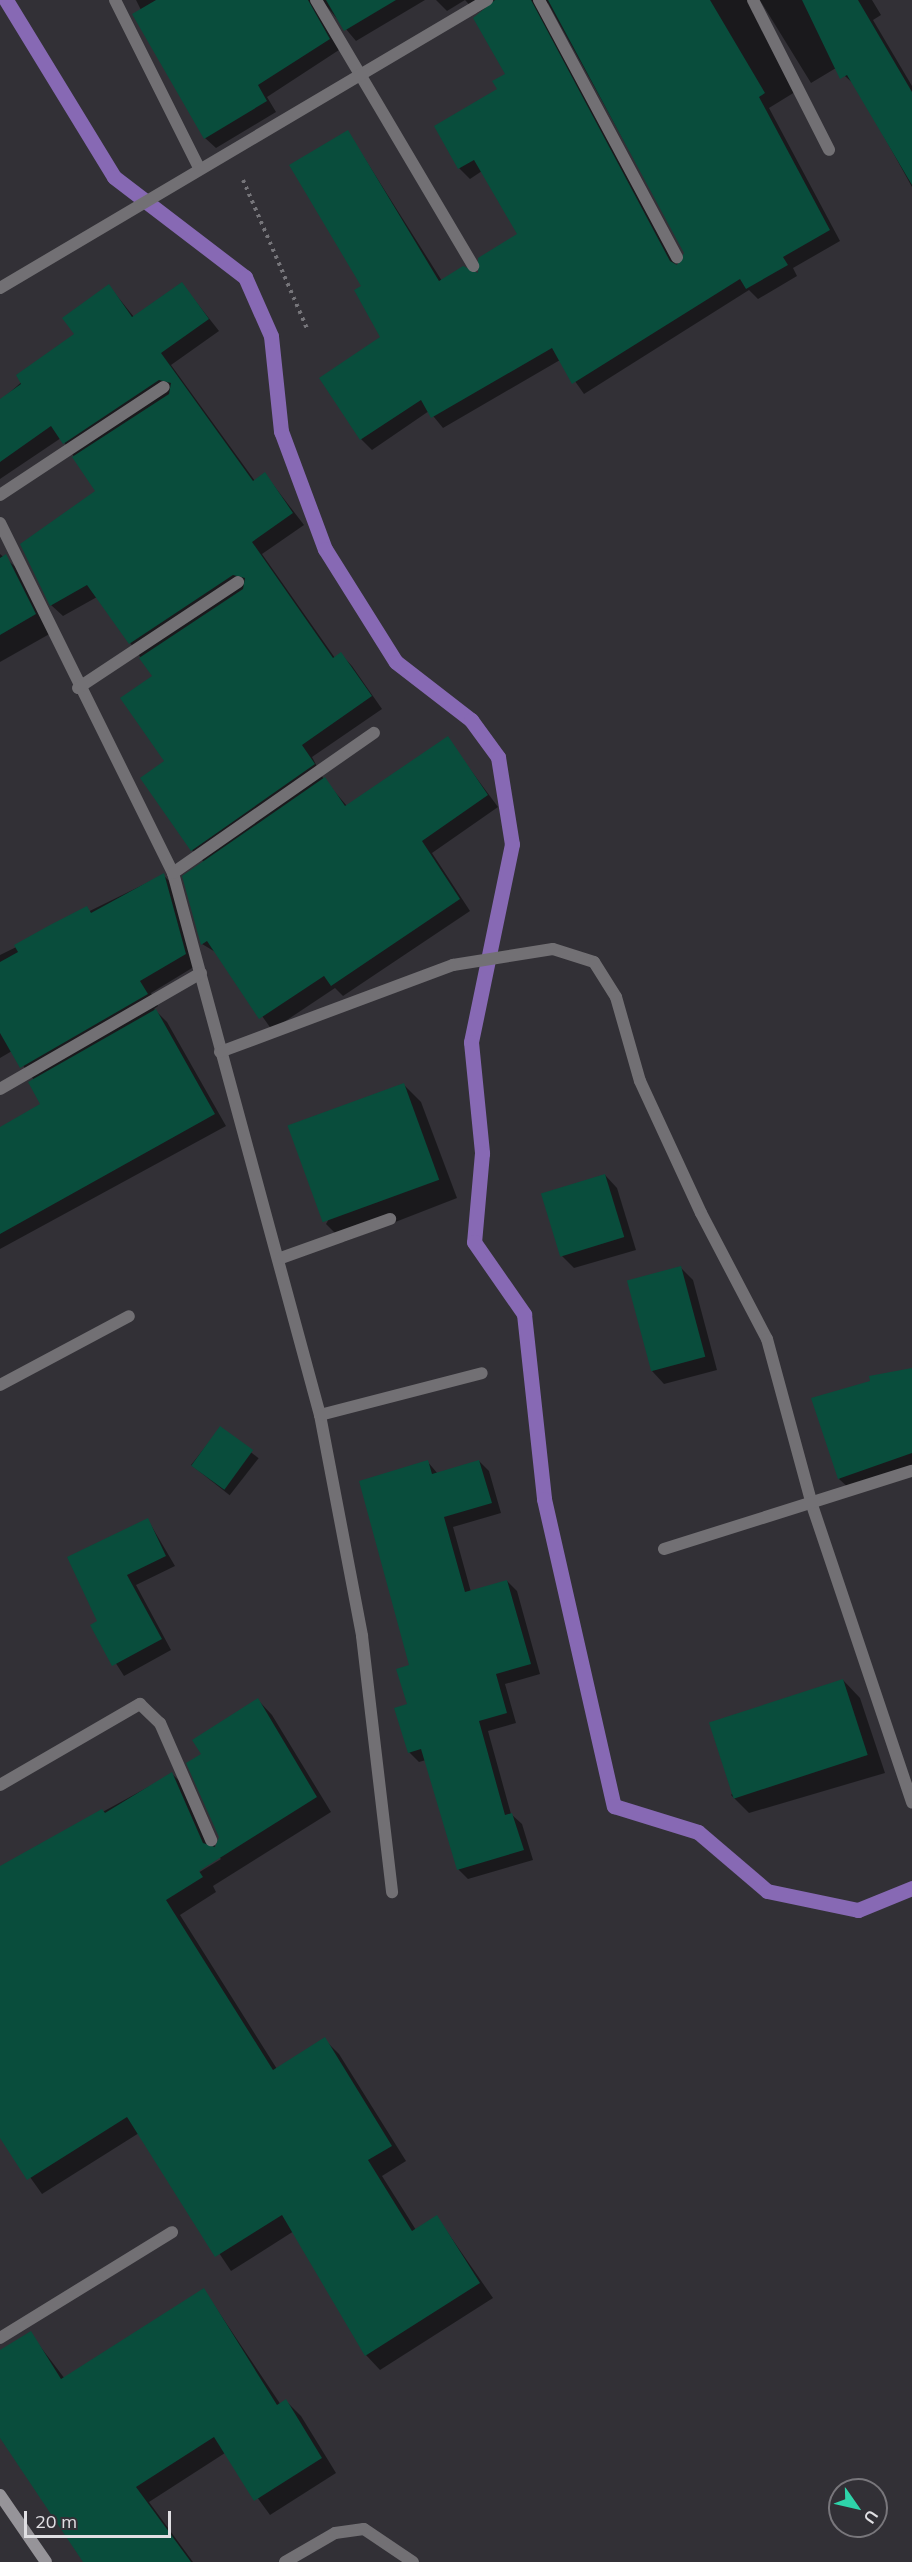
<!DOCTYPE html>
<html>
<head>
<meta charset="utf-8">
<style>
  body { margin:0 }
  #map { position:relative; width:912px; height:2562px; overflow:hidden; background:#323036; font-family:Mulish,sans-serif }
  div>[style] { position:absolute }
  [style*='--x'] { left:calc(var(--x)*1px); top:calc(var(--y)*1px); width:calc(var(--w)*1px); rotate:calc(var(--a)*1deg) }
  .shadow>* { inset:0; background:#0007; transform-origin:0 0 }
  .stream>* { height:15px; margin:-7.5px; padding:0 7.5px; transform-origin:7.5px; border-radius:7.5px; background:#8769b4 }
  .building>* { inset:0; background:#094d3c; transform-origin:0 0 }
  .path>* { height:4px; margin-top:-2px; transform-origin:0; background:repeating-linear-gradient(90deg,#76757a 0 3px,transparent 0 7.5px) }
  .lane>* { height:12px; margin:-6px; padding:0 6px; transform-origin:6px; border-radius:6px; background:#727074 }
  .street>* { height:12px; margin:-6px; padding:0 6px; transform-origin:6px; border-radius:6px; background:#727074 }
  .secondary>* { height:12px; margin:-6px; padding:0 6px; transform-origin:6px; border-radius:6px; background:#969499 }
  span { translate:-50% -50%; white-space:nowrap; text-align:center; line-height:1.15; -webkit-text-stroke:4.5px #323036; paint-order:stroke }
  .north { position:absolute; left:828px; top:2478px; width:60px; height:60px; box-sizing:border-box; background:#323036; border:2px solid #78767b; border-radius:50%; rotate:124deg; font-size:16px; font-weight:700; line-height:24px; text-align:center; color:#e0dfe3 }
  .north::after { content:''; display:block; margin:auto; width:21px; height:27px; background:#2ed4aa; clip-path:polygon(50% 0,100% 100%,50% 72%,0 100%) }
  .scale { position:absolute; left:24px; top:2511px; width:147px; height:27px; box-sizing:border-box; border:3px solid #e0dfe3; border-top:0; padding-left:8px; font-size:18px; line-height:21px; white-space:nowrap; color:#e0dfe3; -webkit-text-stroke:4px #323036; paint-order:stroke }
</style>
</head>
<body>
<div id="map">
  <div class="shadow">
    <div style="clip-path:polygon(136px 0,425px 0,356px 41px,323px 2px,339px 50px,267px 97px,276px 112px,216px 148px,205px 138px)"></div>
    <div style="clip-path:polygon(436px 0,465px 0,447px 11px)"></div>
    <div style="clip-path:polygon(evenodd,465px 0,872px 0,881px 15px,873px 20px,912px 86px,912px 187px,856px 86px,836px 68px,811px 83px,761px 2px,795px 92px,769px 108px,840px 241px,793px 268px,797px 276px,758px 299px,749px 290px,584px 394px,560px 360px,443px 428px,429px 411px,372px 450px,361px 439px,382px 338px,363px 286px,348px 132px,442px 281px,479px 275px,519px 235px,482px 171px,470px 179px,459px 168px,507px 74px,495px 3px,477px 13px,465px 0,548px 3px,686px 253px,681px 266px,675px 264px,542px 16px,548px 3px)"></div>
    <div style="clip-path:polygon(182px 284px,219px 331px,171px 365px,255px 481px,265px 474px,304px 525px,262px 554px,335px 658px,341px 654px,352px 666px,382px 709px,312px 757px,323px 778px,347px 806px,447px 738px,498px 807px,432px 853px,470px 911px,343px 996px,335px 988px,272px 1030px,217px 953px,202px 944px,184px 877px,205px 863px,192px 850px,166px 761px,154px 676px,97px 597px,63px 616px,51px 605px,98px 491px,61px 438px,0 479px,0 401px,76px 334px,109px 286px,134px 317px)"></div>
    <div style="clip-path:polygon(0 554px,23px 573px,53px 632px,0 662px)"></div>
    <div style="clip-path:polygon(163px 875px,175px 886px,197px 965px,151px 993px,158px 1006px,154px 1009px,167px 1022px,226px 1126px,0 1249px,0 1137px,42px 1105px,34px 1080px,12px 1051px,0 1058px,0 955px)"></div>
    <div style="clip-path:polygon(403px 1084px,421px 1102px,457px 1198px,344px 1242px,326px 1224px)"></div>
    <div style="clip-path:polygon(605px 1175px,617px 1188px,636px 1250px,574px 1268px,561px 1255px)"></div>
    <div style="clip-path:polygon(680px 1267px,693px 1280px,717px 1370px,664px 1384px,652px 1371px)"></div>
    <div style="clip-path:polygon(912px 1369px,912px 1471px,852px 1491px,839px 1479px)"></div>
    <div style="left:220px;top:1428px;width:49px;height:47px;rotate:38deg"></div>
    <div style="clip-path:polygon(427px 1461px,438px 1474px,479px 1461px,489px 1471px,501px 1513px,453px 1527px,471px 1592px,507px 1581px,517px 1591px,540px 1674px,505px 1684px,516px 1723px,488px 1731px,511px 1814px,522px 1824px,533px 1860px,468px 1879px,458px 1869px,426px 1760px,419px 1762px,409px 1752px)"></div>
    <div style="clip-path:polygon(148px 1520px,175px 1566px,136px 1585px,171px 1650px,124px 1676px,92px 1626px,99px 1622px)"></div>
    <div style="clip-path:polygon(843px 1680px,860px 1698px,885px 1773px,749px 1813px,731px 1795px)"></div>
    <div style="clip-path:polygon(evenodd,258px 1700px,272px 1715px,331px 1812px,213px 1886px,216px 1892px,180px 1915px,277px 2069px,324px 2039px,339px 2054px,406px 2161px,382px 2176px,416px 2230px,437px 2217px,493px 2298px,380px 2370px,366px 2355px,294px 2231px,231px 2271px,139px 2133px,42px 2194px,0 2135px,0 1868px,172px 1774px,187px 1788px,216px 1849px,220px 1837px,203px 1754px,258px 1700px,219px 1857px,221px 1859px,193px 1876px,192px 1874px,219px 1857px)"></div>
    <div style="clip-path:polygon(204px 2290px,281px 2405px,286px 2401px,301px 2416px,336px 2473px,270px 2515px,225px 2453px,149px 2502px,193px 2562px,85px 2562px,0 2437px,0 2352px,30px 2333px,65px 2379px)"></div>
  </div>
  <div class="stream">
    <div style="--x:6;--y:0;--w:207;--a:58.6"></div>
    <div style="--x:114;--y:177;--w:165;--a:37.4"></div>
    <div style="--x:245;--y:277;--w:64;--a:66.2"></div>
    <div style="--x:271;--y:336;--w:96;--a:84"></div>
    <div style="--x:281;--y:431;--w:126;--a:69.6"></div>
    <div style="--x:325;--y:549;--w:133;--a:57.9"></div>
    <div style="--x:396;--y:662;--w:95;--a:37.7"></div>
    <div style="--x:471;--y:720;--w:46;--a:53.9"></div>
    <div style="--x:498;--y:757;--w:88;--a:80.9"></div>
    <div style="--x:512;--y:844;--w:202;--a:101.7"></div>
    <div style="--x:471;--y:1042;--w:112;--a:84.3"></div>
    <div style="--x:482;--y:1153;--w:89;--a:95.1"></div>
    <div style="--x:474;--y:1242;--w:88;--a:55.2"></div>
    <div style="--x:524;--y:1314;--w:186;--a:83.8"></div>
    <div style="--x:544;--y:1499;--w:315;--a:77.2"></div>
    <div style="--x:614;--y:1806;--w:88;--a:17.2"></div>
    <div style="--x:698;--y:1832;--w:91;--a:40.5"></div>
    <div style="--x:767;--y:1891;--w:93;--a:11.8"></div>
    <div style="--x:858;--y:1910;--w:58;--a:-22.2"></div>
  </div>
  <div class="building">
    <div style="clip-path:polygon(156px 0,308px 0,330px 39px,258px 85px,267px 101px,204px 139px,132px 14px)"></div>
    <div style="clip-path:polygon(326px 0,396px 0,344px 31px)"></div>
    <div style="clip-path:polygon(495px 0,531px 0,670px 261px,677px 265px,684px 253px,548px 0,710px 0,765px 93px,759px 97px,830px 230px,783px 257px,788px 265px,746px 289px,740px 279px,572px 384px,552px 348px,431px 418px,421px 400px,360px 440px,319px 378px,380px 337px,354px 290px,361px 286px,289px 165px,348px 130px,439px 281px,463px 266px,478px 273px,478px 258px,517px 234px,474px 160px,458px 169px,434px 126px,497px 89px,492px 81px,505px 74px,473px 18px)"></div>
    <div style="clip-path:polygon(802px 0,858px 0,912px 92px,912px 185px,847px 75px,840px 79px)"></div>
    <div style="clip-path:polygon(182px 282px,209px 319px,161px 353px,253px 481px,265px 472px,293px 513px,252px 542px,333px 658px,341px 652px,372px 696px,302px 745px,315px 764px,191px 851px,140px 778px,164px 761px,120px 698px,152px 676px,139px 658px,243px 589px,245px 578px,233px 575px,129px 644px,87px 585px,50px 606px,20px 544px,95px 491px,72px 457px,169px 394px,171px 383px,159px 380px,63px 444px,51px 426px,0 462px,0 399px,21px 384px,16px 375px,74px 334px,62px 318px,109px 284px,132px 317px)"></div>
    <div style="clip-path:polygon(6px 554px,36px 614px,0 635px,0 558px)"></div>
    <div style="clip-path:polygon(448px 736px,488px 795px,422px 841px,460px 899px,331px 986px,324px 976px,259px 1019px,207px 941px,201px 945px,182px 876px,325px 777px,345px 806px)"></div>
    <div style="clip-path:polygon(164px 873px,186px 954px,140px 981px,148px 994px,20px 1068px,0 1033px,0 962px,18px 952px,14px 945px,50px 925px,87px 906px,91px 913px)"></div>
    <div style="clip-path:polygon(156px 1009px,215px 1114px,0 1234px,0 1127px,40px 1104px,28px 1082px)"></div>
    <div style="left:404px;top:1083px;width:103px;height:124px;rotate:70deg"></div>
    <div style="left:605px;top:1174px;width:66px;height:67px;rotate:73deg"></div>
    <div style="left:681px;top:1266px;width:94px;height:56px;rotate:75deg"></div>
    <div style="clip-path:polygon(912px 1368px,912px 1453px,838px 1479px,811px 1398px,870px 1381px,869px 1376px)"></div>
    <div style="left:220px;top:1426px;width:41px;height:49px;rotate:36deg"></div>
    <div style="clip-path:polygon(428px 1460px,432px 1474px,479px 1460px,492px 1503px,444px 1517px,465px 1592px,507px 1580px,531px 1664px,496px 1674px,507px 1713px,479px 1721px,505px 1815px,512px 1813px,524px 1850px,457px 1870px,421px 1749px,408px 1753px,394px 1708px,407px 1704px,396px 1669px,409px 1665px,359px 1481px)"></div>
    <div style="clip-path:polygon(148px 1518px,166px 1556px,127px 1575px,162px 1639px,112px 1666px,90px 1625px,97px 1621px,67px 1557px)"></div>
    <div style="left:843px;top:1679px;width:80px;height:141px;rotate:72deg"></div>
    <div style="clip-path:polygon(258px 1698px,317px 1797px,199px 1871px,203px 1877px,166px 1900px,273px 2070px,325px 2037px,392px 2146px,368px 2160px,412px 2231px,437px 2215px,480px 2283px,365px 2356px,282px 2215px,215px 2257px,127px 2117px,27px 2180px,0 2138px,0 1866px,102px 1809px,105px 1813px,172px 1772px,203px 1843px,215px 1847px,219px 1837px,186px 1763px,201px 1754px,192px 1740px)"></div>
    <div style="clip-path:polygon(204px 2288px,277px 2405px,286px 2399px,322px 2458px,254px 2501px,214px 2437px,136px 2487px,191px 2562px,83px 2562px,0 2438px,0 2350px,31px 2331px,61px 2379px)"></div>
  </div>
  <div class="path">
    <div style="--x:243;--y:180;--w:164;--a:66.7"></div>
  </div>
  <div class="lane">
    <div style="--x:0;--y:1785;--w:162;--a:-30.1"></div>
    <div style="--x:140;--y:1704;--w:28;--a:44"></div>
    <div style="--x:160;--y:1723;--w:128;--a:66.4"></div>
    <div style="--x:285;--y:2562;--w:58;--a:-30.1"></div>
    <div style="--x:335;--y:2533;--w:29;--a:-8"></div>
    <div style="--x:364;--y:2529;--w:59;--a:34"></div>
  </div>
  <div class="street">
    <div style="--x:115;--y:0;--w:186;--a:63.4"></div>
    <div style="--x:316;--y:0;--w:309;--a:59.4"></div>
    <div style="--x:539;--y:0;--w:292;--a:61.8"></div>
    <div style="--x:753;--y:0;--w:168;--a:63.1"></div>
    <div style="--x:0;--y:288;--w:566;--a:-30.6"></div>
    <div style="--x:0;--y:495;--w:196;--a:-33.4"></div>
    <div style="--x:0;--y:523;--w:390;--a:63.7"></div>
    <div style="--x:173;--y:873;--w:562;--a:74.83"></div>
    <div style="--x:320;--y:1415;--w:225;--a:79.2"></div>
    <div style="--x:362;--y:1636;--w:258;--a:83.3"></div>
    <div style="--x:78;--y:688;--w:192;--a:-33.5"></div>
    <div style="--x:173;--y:873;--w:245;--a:-34.9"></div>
    <div style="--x:220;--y:1052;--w:249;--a:-20.5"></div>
    <div style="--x:453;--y:965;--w:101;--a:-9.1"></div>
    <div style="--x:553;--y:949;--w:43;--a:17.6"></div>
    <div style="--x:594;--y:962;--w:41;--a:57.8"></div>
    <div style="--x:616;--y:997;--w:87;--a:74.1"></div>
    <div style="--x:640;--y:1081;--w:145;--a:65.2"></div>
    <div style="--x:701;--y:1213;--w:142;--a:62.4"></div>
    <div style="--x:767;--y:1339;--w:172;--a:74.8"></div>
    <div style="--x:812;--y:1505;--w:314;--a:71.4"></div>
    <div style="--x:0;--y:1089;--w:232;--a:-30"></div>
    <div style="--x:281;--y:1258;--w:116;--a:-19.7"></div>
    <div style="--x:0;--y:1385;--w:146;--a:-28.1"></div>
    <div style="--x:320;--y:1415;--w:167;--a:-14.5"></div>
    <div style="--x:664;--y:1549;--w:260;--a:-17.5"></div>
    <div style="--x:0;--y:2338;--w:202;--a:-31.6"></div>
  </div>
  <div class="secondary">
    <div style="--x:0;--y:2495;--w:81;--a:55.5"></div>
  </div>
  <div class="north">U</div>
  <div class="scale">20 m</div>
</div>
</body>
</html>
